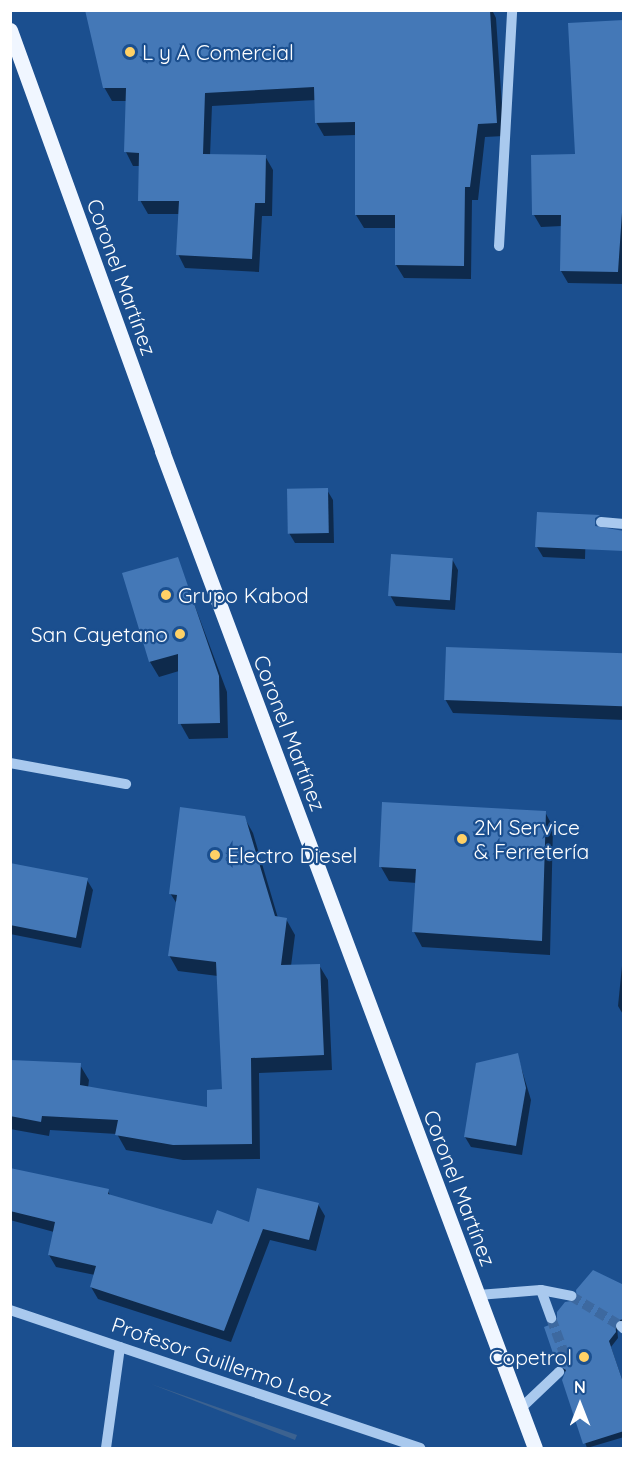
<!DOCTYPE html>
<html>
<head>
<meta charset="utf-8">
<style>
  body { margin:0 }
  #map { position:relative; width:634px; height:1459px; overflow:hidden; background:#1b4f8f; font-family:Quicksand,sans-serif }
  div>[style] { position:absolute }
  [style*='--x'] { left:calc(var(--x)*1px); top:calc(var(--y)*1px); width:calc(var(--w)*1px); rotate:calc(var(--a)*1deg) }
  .water>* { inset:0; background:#3c6290 }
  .shadow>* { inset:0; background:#0007 }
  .building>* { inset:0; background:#4478b7; transform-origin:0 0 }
  .minor-tunnel>* { height:10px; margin-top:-5px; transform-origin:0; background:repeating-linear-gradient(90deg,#3d69a0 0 10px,transparent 0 15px) }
  .minor>* { height:10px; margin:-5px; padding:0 5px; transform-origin:5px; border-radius:5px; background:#a9c9ee }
  .major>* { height:15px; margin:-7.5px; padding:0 7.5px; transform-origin:7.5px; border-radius:7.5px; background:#f0f6ff }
  .dots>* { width:16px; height:16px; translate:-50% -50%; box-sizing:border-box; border:3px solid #1b4f8f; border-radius:50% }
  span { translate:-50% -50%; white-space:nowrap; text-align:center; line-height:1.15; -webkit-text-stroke:4.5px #1b4f8f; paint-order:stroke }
  .poi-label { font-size:21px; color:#fff }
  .left { translate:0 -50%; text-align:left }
  .right { translate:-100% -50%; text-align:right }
  .street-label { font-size:21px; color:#fff }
  .frame { position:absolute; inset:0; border:12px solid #fff; pointer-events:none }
  .north { position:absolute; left:550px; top:1375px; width:60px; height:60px; -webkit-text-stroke:4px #1b4f8f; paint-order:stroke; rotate:0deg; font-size:16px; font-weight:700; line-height:24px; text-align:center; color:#fff }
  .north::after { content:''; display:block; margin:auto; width:21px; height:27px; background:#fff; clip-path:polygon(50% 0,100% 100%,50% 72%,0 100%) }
</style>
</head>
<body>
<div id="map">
  <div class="water">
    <div style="clip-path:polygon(151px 1384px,297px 1435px,295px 1440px)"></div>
  </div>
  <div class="shadow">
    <div style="clip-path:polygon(87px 10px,492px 10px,496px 18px,504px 136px,485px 137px,478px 200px,472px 200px,471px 279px,404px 278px,396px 265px,397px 228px,364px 228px,356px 215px,356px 135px,324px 136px,316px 122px,316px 100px,212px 106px,210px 156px,265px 156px,273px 170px,272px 216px,262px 216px,259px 272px,185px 268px,178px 254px,180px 214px,148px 214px,140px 200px,140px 166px,133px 166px,126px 152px,127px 101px,112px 101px,104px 87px)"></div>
    <div style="clip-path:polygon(624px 22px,624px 284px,568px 283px,561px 271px,562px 226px,541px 227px,534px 215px,577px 155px)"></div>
    <div style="clip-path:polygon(289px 490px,327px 490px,333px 500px,334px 543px,295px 543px,289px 533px)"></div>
    <div style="clip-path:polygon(586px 526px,585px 559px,543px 557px,537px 547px)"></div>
    <div style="clip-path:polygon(177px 558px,227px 692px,228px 738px,189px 739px,180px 723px,179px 671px,159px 677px,150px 662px,124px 574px)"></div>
    <div style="clip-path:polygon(452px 559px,458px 570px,455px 610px,396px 606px,390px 595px)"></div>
    <div style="clip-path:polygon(624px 634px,624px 720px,453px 713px,445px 699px,623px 655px)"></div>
    <div style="clip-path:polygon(545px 812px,553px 827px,550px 955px,422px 947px,414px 932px,417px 883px,389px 881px,381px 867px)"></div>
    <div style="clip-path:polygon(244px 817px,253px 833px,278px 918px,286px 919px,295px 935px,291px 966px,319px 965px,328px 980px,332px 1070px,259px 1073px,260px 1159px,183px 1160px,126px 1150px,117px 1134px,50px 1130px,49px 1136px,10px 1129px,10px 1061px,80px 1065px,89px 1080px,88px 1088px,208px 1109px,223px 1091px,218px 976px,178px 971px,169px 955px,177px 904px,170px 893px)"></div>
    <div style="clip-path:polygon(10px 865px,87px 880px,93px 890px,81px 948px,10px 934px)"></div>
    <div style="clip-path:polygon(623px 956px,624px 956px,624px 1016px,618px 1006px)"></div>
    <div style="clip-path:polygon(517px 1054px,531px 1100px,522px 1155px,471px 1147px,465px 1137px)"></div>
    <div style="clip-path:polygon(10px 1169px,108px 1191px,111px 1197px,212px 1226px,250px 1224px,318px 1204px,325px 1216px,316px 1251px,270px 1240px,231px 1342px,98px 1299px,91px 1287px,95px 1275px,56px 1267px,49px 1255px,54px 1232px,10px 1220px)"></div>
    <div style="clip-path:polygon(624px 1286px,624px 1326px,617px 1326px,618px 1338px,611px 1347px,624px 1385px,624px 1437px,587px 1448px,563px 1380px,566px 1373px,558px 1364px)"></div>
  </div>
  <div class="building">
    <div style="clip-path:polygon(85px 10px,490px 10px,497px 123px,478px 124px,470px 187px,465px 187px,464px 266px,395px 265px,395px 215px,355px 215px,355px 122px,315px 123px,314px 87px,205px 93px,203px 154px,266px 155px,265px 203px,255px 203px,252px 259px,176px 255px,179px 201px,138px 201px,139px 153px,124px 152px,126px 88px,103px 88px)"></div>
    <div style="clip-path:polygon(624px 20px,624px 183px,618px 272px,560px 271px,561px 215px,532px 215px,531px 155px,575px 154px,568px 23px)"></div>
    <div style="left:328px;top:488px;width:45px;height:41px;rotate:89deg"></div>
    <div style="clip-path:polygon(537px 512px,600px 515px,595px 518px,595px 526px,624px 531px,624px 551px,535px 547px)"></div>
    <div style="left:391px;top:554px;width:62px;height:42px;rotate:4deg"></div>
    <div style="clip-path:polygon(178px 557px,219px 676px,220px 723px,178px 724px,178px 654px,149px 662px,122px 573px)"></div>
    <div style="left:446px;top:647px;width:178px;height:53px;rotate:2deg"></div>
    <div style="clip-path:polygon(382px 802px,546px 811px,542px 941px,412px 932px,416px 869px,379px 867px)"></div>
    <div style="clip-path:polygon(180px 807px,245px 816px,275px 916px,287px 918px,281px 965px,320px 964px,324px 1055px,251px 1058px,252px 1144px,173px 1145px,115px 1135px,118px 1120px,42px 1116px,41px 1122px,10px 1116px,10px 1060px,81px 1063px,80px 1085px,207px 1107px,207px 1090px,222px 1089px,216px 962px,168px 956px,177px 895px,169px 894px)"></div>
    <div style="clip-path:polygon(10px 863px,88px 878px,76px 938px,10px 925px)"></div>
    <div style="clip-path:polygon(518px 1053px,526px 1088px,516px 1146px,464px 1137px,476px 1063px)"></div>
    <div style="clip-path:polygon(10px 1168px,109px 1189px,108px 1194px,212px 1224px,217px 1210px,249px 1222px,257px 1188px,319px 1203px,309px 1240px,263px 1229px,224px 1331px,90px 1287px,96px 1266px,48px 1255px,55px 1222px,10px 1211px)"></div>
    <div style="clip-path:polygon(593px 1270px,624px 1285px,624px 1319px,615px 1321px,616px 1332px,609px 1341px,624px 1385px,624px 1431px,583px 1444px,562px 1380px,566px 1370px,557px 1365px,544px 1327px,557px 1322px,557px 1312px,565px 1302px,577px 1300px,576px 1290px)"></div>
  </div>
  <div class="minor-tunnel">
    <div style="--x:571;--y:1296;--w:58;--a:31"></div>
    <div style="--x:551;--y:1318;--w:40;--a:69.8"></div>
    <div style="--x:565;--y:1356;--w:17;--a:111"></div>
  </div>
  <div class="minor">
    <div style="--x:499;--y:246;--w:236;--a:-86.8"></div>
    <div style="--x:601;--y:522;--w:23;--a:5"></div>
    <div style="--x:10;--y:763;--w:118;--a:10.3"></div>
    <div style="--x:541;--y:1290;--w:30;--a:70"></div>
    <div style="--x:478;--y:1295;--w:63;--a:-4.5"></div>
    <div style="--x:541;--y:1290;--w:31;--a:11"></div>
    <div style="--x:10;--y:1310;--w:433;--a:18.6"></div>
    <div style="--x:621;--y:1326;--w:4;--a:45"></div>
    <div style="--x:520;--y:1409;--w:54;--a:-43.5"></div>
    <div style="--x:106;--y:1448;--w:102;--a:-82.1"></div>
  </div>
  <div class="major">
    <div style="--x:10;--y:30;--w:448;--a:70.1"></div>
    <div style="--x:162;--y:451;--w:1064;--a:69.49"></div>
  </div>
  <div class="dots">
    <div style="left:130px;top:52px;background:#ffd166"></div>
    <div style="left:166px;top:595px;background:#ffd166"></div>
    <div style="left:180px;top:634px;background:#ffd166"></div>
    <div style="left:462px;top:839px;background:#ffd166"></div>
    <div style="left:215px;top:855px;background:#ffd166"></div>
    <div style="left:584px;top:1357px;background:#ffd166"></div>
  </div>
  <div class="poi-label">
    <span class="left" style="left:142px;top:52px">L y A Comercial</span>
    <span class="left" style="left:178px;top:595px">Grupo Kabod</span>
    <span class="right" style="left:168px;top:634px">San Cayetano</span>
    <span class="left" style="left:474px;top:839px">2M Service<br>&amp; Ferretería</span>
    <span class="left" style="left:227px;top:855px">Electro Diesel</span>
    <span class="right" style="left:572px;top:1357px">Copetrol</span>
  </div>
  <div class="street-label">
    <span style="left:122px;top:277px;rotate:70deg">Coronel Martínez</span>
    <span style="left:290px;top:733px;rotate:69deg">Coronel Martínez</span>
    <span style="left:460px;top:1188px;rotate:69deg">Coronel Martínez</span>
    <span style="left:222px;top:1361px;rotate:19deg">Profesor Guillermo Leoz</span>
  </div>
  <div class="frame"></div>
  <div class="north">N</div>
</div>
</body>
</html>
